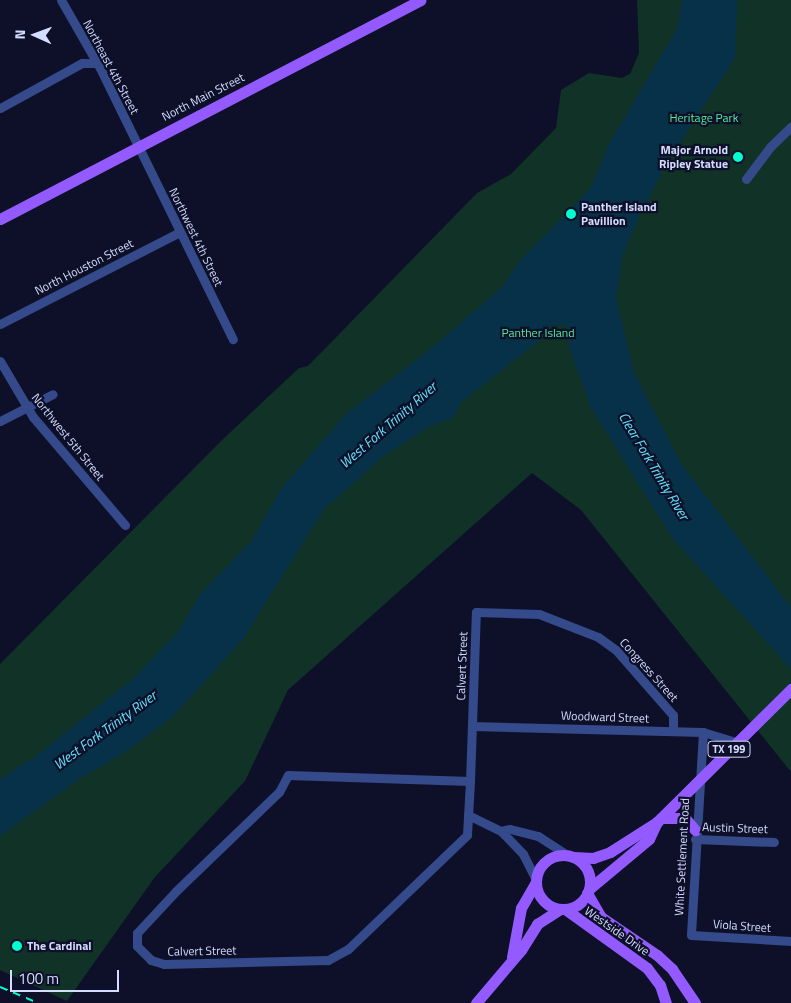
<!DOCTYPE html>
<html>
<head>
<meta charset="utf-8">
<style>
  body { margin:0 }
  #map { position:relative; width:791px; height:1003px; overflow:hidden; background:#0d1028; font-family:"Titillium Web",sans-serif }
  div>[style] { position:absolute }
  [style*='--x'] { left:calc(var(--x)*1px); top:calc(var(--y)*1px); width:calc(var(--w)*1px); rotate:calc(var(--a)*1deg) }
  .green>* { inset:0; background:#103227 }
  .water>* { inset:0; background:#063149 }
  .minor>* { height:9px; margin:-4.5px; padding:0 4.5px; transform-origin:4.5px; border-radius:4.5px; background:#344a8b }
  .major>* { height:11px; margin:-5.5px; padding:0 5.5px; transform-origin:5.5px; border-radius:5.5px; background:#935bff }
  .major>.ring { margin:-5.5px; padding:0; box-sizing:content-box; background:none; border:11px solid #935bff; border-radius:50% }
  .rail>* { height:2px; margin-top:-1px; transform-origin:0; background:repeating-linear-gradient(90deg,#00ffd0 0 8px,transparent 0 14px) }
  .dots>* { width:14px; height:14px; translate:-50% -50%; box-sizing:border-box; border:2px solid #0d1028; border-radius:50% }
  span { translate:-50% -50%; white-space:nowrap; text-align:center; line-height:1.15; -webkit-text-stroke:4.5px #0d1028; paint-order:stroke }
  .shield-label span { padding:1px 4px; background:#0d1028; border:1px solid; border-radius:4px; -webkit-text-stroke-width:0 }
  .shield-label { font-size:11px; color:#d4dcff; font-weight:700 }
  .street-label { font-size:12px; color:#d4dcff }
  .park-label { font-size:12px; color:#55ea9a }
  .poi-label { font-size:12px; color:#d4dcff; font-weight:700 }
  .right { translate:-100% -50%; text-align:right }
  .left { translate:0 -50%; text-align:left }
  .water-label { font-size:14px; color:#62e3ff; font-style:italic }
  .north { position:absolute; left:10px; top:10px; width:50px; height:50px; -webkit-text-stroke:4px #0d1028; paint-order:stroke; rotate:272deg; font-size:14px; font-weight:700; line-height:20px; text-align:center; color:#d4dcff }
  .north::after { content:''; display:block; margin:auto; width:18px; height:22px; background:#d4dcff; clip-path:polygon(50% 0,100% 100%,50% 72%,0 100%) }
  .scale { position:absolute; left:10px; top:970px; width:109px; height:22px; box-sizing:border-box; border:2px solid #d4dcff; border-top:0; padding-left:6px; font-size:15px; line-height:18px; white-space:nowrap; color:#d4dcff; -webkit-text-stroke:4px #0d1028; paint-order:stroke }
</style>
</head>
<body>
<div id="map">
  <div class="green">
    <div style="clip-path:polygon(637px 0,791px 0,791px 772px,581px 510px,532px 473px,288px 690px,245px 781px,155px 877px,67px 1001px,0 970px,0 664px,221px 441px,299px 368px,308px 366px,477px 193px,511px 174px,556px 128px,561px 90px,589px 73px,622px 78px,630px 74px,639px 53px)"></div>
  </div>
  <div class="water">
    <div style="clip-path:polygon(682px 0,737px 0,735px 58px,668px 161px,639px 217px,623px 254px,616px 298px,634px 373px,682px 465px,791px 607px,791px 669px,673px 539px,590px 406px,570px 349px,565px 324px,552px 326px,546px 335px,460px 403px,454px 417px,427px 428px,385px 455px,324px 509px,243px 639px,171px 718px,125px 752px,79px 779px,0 836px,0 779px,36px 756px,135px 677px,178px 632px,201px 593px,251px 542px,281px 489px,345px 415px,433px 347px,503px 286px,518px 263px,591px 188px,608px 146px,677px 29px)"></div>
  </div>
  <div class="minor">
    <div style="--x:61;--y:0;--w:78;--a:60.2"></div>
    <div style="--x:100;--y:68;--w:302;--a:63.9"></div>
    <div style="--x:0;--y:108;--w:94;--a:-28.8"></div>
    <div style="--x:82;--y:63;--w:13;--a:0"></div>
    <div style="--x:746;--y:179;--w:40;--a:-53"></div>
    <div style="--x:770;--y:147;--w:29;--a:-44"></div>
    <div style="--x:0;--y:324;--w:202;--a:-27.1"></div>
    <div style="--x:0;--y:361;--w:65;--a:59.5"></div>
    <div style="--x:33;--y:417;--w:142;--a:49.6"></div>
    <div style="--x:0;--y:421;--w:59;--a:-27"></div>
    <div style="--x:472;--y:726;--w:231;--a:1.5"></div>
    <div style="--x:703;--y:732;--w:34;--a:17"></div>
    <div style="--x:703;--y:732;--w:203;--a:93.4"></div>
    <div style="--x:691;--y:935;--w:100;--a:3.4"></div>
    <div style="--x:288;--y:775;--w:182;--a:1.9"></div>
    <div style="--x:470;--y:781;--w:54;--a:93.2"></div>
    <div style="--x:467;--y:835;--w:165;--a:136.2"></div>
    <div style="--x:348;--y:949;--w:23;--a:151"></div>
    <div style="--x:328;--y:960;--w:164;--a:178.6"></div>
    <div style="--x:164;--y:964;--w:14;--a:-163"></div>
    <div style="--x:151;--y:960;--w:20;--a:-135"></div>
    <div style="--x:137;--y:946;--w:13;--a:-90"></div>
    <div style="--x:137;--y:933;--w:57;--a:-47.1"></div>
    <div style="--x:176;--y:891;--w:143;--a:-43.9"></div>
    <div style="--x:279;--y:792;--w:19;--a:-62"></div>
    <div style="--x:470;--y:781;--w:169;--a:-88"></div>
    <div style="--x:476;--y:612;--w:63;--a:1.8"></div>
    <div style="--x:539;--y:614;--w:63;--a:21.3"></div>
    <div style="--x:598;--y:637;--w:22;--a:36"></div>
    <div style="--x:616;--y:650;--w:86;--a:48.8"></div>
    <div style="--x:673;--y:715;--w:16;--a:90"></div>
    <div style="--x:468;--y:815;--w:37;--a:26"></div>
    <div style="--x:501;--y:831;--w:32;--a:46"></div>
    <div style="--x:523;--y:854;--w:29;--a:63"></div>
    <div style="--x:501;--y:831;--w:9;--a:-13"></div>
    <div style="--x:510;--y:829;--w:29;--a:14"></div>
    <div style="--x:538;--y:836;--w:38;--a:33"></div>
    <div style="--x:695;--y:839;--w:79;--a:2.2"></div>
  </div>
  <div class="major">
    <div style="--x:0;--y:219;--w:474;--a:-27.5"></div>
    <div style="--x:661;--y:818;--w:24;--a:0"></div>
    <div style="--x:685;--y:818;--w:16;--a:50"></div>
    <div class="ring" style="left:536px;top:855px;width:43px;height:43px"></div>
    <div style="--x:573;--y:857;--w:20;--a:3"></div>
    <div style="--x:593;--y:858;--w:18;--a:-19"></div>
    <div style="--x:610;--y:852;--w:56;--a:-32.6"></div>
    <div style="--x:657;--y:822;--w:189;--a:-44.8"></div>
    <div style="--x:589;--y:889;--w:78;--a:-39.8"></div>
    <div style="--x:649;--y:839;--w:19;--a:-65"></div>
    <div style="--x:587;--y:893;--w:28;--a:60"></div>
    <div style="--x:601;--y:917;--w:68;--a:34.2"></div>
    <div style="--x:657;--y:955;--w:21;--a:43"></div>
    <div style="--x:672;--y:969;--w:41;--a:55.9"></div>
    <div style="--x:565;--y:909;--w:101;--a:35.7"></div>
    <div style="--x:647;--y:968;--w:21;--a:53"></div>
    <div style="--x:660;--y:985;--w:19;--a:72"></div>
    <div style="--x:512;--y:957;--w:50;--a:-79.6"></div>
    <div style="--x:521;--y:908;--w:30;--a:-60"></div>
    <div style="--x:476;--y:1003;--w:70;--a:-49.7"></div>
    <div style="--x:521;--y:950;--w:31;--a:-58"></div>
    <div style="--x:537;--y:924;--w:27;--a:-33"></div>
  </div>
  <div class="rail">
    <div style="--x:0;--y:987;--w:41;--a:22.8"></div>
  </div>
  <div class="dots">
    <div style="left:738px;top:157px;background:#00ffd0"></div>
    <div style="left:571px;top:214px;background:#00ffd0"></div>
    <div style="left:17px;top:946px;background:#00ffd0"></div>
  </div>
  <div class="shield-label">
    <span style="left:729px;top:749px">TX 199</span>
  </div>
  <div class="street-label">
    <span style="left:111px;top:67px;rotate:62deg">Northeast 4th Street</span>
    <span style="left:203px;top:97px;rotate:-27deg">North Main Street</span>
    <span style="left:196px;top:237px;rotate:64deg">Northwest 4th Street</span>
    <span style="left:84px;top:267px;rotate:-27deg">North Houston Street</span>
    <span style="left:68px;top:437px;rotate:51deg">Northwest 5th Street</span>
    <span style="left:462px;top:666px;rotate:-88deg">Calvert Street</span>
    <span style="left:649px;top:670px;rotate:48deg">Congress Street</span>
    <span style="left:605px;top:717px;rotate:2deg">Woodward Street</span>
    <span style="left:735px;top:828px;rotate:2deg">Austin Street</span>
    <span style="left:682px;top:857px;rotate:-87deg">White Settlement Road</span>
    <span style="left:742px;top:926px;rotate:4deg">Viola Street</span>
    <span style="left:617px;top:931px;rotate:35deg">Westside Drive</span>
    <span style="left:202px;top:951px;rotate:-1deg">Calvert Street</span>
  </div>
  <div class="park-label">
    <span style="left:704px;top:118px">Heritage Park</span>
    <span style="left:538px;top:333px">Panther Island</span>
  </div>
  <div class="poi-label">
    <span class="right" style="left:728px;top:157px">Major Arnold<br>Ripley Statue</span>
    <span class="left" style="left:581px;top:214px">Panther Island<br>Pavillion</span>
    <span class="left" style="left:27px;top:946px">The Cardinal</span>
  </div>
  <div class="water-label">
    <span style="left:388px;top:425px;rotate:-41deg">West Fork Trinity River</span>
    <span style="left:654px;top:466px;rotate:59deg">Clear Fork Trinity River</span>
    <span style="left:105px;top:730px;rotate:-36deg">West Fork Trinity River</span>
  </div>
  <div class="north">N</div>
  <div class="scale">100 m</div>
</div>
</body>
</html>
